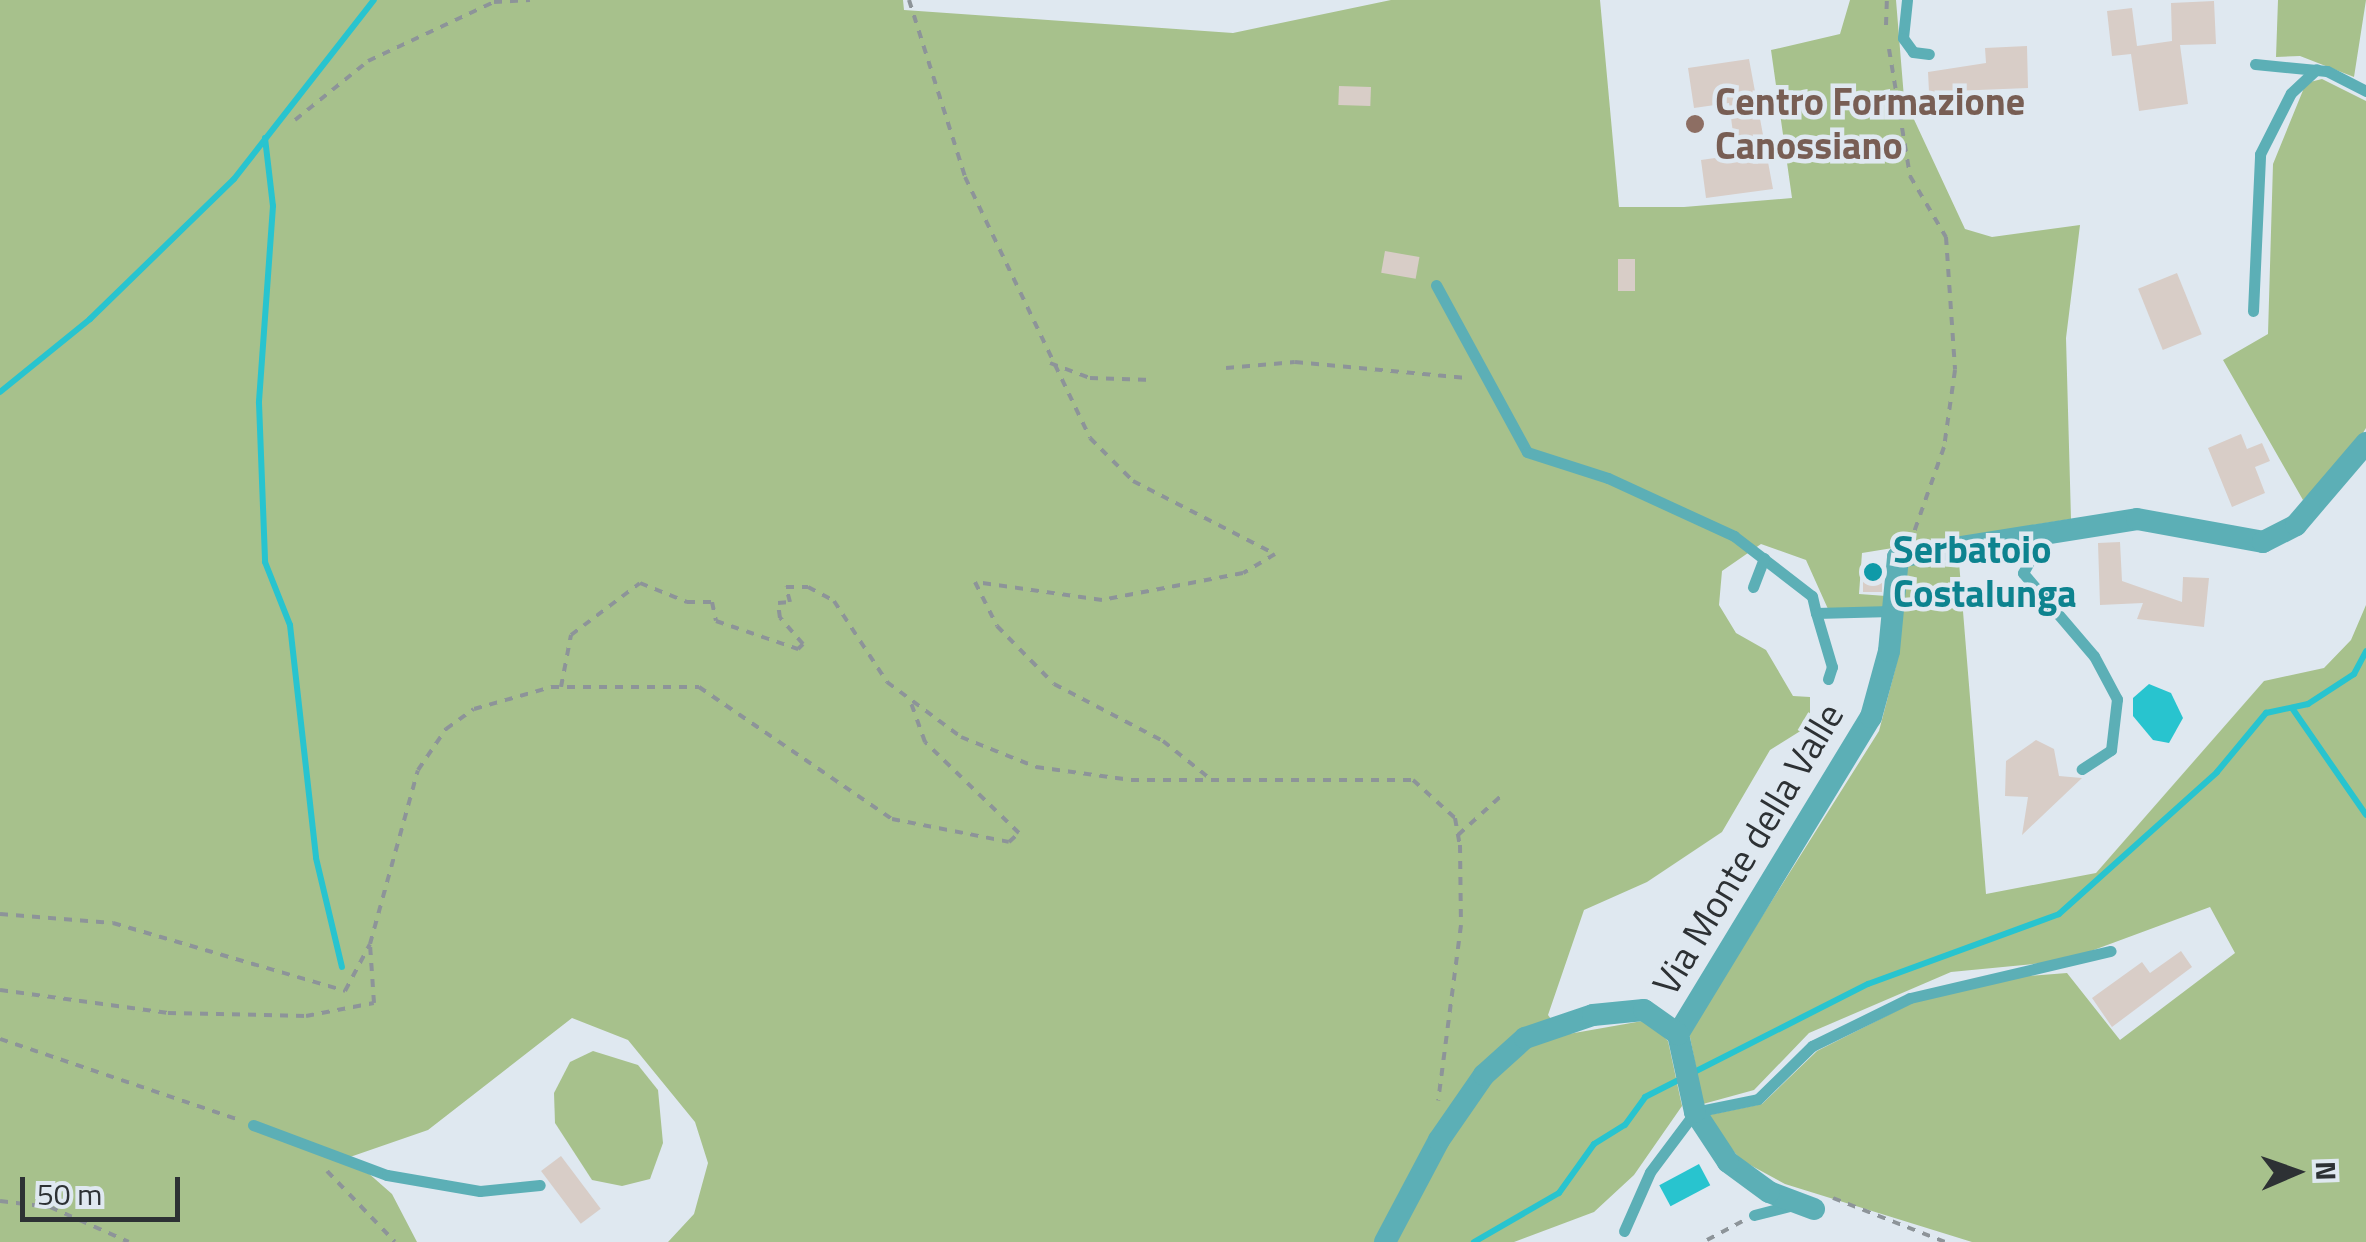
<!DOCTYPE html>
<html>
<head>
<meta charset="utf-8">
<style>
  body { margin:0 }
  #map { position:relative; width:2366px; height:1242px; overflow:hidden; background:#dfe8f0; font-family:"Titillium Web",sans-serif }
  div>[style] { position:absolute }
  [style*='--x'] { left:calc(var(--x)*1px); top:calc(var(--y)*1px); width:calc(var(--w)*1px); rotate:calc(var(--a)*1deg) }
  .green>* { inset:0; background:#a7c18c }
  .water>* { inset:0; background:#28c4cf; transform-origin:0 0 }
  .stream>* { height:6px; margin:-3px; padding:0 3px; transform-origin:3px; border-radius:3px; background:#28c4cf }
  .building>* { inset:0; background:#d8cdc7; transform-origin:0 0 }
  .path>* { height:4px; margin-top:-2px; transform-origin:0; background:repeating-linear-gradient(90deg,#8d9499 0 8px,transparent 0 16px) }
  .service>* { height:11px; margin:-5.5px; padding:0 5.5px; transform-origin:5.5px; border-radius:5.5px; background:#5cafb6 }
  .minor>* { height:22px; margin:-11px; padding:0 11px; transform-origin:11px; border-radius:11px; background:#5cafb6 }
  .dots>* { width:28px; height:28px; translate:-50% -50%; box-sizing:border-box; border:5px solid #dfe8f0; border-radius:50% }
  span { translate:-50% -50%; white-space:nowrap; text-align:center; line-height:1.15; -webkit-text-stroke:9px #dfe8f0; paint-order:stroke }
  .education-label { font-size:38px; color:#785e54; font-weight:700 }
  .left { translate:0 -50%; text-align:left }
  .culture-label { font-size:38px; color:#0d838f; font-weight:700 }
  .street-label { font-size:38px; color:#2d3134 }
  .north { position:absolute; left:2246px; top:1122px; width:100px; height:100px; -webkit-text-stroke:8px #dfe8f0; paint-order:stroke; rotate:88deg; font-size:28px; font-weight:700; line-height:40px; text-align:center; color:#2d3134 }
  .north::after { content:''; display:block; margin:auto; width:35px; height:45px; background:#2d3134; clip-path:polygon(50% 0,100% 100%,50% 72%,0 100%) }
  .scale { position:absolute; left:20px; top:1177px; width:160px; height:45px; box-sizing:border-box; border:5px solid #2d3134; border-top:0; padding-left:12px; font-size:30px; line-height:35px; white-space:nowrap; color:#2d3134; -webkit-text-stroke:8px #dfe8f0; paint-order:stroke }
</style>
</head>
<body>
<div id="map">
  <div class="green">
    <div style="clip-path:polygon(0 0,903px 0,904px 10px,1233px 33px,1391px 0,1600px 0,1619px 207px,1684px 207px,1792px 198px,1771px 50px,1840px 34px,1850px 0,1896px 0,1904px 98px,1965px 229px,1992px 237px,2080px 225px,2066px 338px,2071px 519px,1862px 553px,1859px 594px,1886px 596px,1885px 607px,1828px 609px,1806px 560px,1761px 544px,1722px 571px,1719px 605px,1736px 633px,1766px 650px,1793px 696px,1810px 697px,1810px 725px,1770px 750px,1722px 832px,1647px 882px,1584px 910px,1548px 1015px,1563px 1035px,1648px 1020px,1668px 1041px,1682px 1106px,1634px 1175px,1594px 1212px,1514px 1242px,668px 1242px,694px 1214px,708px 1163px,695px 1122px,628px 1040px,572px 1018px,428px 1130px,350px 1157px,392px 1194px,417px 1242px,0 1242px)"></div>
    <div style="clip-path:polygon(2278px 0,2366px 0,2354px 77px,2300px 56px,2276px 57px)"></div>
    <div style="clip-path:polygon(2322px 79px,2366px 101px,2366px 428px,2345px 462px,2303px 500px,2223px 360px,2268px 334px,2273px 164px,2306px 83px)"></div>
    <div style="clip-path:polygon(1959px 562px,1986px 894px,2096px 873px,2264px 681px,2324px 668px,2351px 640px,2366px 605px,2366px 1242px,1972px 1242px,1785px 1184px,1741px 1160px,1704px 1116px,1762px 1104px,1817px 1051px,1914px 1002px,2027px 976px,2067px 973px,2120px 1040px,2235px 953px,2210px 907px,2064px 961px,1951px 972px,1809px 1033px,1754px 1090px,1703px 1104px,1689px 1032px,1879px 731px,1896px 666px,1904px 564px)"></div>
    <div style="clip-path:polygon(593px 1051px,638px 1065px,658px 1090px,663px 1143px,650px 1179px,622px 1186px,592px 1180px,555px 1123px,554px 1093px,570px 1062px)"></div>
  </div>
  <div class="water">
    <div style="clip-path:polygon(2149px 684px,2171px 693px,2183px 718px,2169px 743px,2153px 740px,2133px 716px,2133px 698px)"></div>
    <div style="left:1699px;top:1164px;width:24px;height:45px;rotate:62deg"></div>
  </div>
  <div class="stream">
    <div style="--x:265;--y:138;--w:68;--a:83.3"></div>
    <div style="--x:273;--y:206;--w:197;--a:94.1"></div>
    <div style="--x:259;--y:403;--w:159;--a:87.8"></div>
    <div style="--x:265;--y:562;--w:68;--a:68.4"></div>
    <div style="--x:290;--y:625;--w:234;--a:83.6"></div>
    <div style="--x:316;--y:858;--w:112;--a:76.6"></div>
    <div style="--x:0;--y:392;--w:116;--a:-39"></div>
    <div style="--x:90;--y:319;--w:201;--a:-44.2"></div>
    <div style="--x:234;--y:179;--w:227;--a:-52"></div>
    <div style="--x:2292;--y:708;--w:130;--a:55.3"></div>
    <div style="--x:1474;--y:1242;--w:98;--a:-30"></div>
    <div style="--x:1559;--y:1193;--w:60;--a:-54.5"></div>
    <div style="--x:1594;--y:1144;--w:36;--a:-32"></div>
    <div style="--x:1625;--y:1125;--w:34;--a:-54"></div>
    <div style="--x:1645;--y:1097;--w:250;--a:-26.9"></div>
    <div style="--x:1868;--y:984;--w:203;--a:-20.1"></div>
    <div style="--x:2059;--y:914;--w:212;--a:-41.9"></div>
    <div style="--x:2217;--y:772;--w:77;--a:-50.3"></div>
    <div style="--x:2266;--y:713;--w:43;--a:-12.1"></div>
    <div style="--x:2308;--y:704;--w:55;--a:-33.1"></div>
    <div style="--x:2354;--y:674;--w:26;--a:-62"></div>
  </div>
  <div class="building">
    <div style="clip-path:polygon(2214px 1px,2216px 44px,2180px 45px,2188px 104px,2139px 111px,2131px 54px,2112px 56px,2107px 11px,2132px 8px,2137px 46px,2172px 41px,2171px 3px)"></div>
    <div style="clip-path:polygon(2027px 46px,2028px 88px,1929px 92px,1928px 72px,1986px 63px,1985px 48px)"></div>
    <div style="clip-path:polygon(1749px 59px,1773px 189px,1706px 198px,1701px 160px,1736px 155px,1729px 103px,1694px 108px,1688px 68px)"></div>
    <div style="left:1339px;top:86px;width:32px;height:19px;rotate:2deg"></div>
    <div style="left:1385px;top:251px;width:35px;height:22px;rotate:10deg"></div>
    <div style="left:1618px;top:259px;width:17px;height:32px"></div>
    <div style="left:2177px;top:273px;width:66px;height:42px;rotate:68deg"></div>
    <div style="clip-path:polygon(2241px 434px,2247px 449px,2262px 443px,2270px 461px,2255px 467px,2265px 493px,2232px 507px,2208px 448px)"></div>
    <div style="clip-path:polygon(2120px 542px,2122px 581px,2182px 602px,2183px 577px,2209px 578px,2204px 627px,2137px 619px,2143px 603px,2100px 605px,2098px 543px)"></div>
    <div style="left:1863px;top:564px;width:19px;height:28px"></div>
    <div style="clip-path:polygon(2036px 740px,2054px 749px,2059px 776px,2082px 778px,2022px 835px,2028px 797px,2005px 796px,2006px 761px)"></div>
    <div style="clip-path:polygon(2181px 951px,2192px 967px,2112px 1027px,2092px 998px,2142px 962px,2150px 973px)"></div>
    <div style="left:561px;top:1156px;width:66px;height:25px;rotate:53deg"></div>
  </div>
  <div class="path">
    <div style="--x:909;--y:0;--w:186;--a:72.4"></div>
    <div style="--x:965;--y:177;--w:289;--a:64.4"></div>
    <div style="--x:1090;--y:438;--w:61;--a:45"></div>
    <div style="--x:1133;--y:481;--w:160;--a:27.2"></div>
    <div style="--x:1275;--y:554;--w:37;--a:149"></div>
    <div style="--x:1243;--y:573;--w:144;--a:169.2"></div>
    <div style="--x:1102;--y:600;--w:128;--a:-171.9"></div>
    <div style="--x:975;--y:582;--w:49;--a:63.4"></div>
    <div style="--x:997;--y:626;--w:81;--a:45.5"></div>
    <div style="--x:1054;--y:684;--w:123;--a:27.6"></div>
    <div style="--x:1163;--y:741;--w:58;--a:38.7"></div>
    <div style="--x:1886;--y:25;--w:25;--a:-88"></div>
    <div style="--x:1889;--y:49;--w:129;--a:80.6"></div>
    <div style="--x:1910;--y:176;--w:71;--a:59.5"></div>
    <div style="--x:1946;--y:237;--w:133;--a:86.1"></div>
    <div style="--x:1955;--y:370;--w:78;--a:98.1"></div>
    <div style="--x:1944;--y:447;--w:90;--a:109.4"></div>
    <div style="--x:295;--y:120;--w:94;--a:-38.9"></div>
    <div style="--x:368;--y:61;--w:139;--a:-25.1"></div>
    <div style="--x:494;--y:2;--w:36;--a:-3"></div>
    <div style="--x:1050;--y:363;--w:43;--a:20.6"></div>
    <div style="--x:1090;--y:378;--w:62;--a:1.8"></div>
    <div style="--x:1226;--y:368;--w:69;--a:-5"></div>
    <div style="--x:1295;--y:362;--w:175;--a:5.3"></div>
    <div style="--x:561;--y:687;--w:53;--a:-79.1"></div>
    <div style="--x:571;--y:635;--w:86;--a:-37"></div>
    <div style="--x:640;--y:583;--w:51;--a:22"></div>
    <div style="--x:687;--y:602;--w:25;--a:0"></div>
    <div style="--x:712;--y:602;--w:19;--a:78"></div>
    <div style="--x:716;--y:621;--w:87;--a:18.9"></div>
    <div style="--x:798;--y:649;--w:7;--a:-45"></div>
    <div style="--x:803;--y:644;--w:35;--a:-131"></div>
    <div style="--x:780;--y:618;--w:15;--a:-98"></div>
    <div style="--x:778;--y:603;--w:12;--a:-5"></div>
    <div style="--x:790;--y:602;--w:16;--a:-105"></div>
    <div style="--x:786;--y:587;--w:22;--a:0"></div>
    <div style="--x:808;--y:587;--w:30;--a:28"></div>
    <div style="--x:834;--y:601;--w:97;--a:56.8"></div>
    <div style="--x:887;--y:682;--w:92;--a:36.6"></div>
    <div style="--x:961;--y:737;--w:81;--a:21.8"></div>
    <div style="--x:1036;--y:767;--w:96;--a:7.8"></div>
    <div style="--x:1131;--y:780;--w:282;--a:0"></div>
    <div style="--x:1413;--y:780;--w:57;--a:42.1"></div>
    <div style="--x:1455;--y:818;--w:27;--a:80"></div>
    <div style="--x:1460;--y:845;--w:80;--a:89.3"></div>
    <div style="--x:1461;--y:925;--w:177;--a:97.4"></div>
    <div style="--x:1458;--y:835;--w:58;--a:-42.2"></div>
    <div style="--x:0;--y:914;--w:113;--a:4.6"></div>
    <div style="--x:113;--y:923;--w:242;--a:16.3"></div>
    <div style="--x:345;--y:991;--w:53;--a:-62"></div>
    <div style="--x:370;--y:944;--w:180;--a:-74.6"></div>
    <div style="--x:418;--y:770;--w:50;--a:-55.7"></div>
    <div style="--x:446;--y:729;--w:34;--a:-36"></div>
    <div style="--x:474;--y:709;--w:80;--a:-15.9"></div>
    <div style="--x:551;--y:687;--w:148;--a:0"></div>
    <div style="--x:699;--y:687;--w:234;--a:34.4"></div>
    <div style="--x:892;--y:819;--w:119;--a:11.1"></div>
    <div style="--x:1009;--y:842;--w:13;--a:-42"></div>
    <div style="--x:1019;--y:833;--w:131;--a:-135.9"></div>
    <div style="--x:925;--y:742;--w:45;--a:-109.7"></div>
    <div style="--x:0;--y:990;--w:170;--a:7.8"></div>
    <div style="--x:168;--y:1013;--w:138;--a:1.2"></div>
    <div style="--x:306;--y:1016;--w:69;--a:-10.8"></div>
    <div style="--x:374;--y:1003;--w:59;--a:-93.9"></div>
    <div style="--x:0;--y:1039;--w:250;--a:18.7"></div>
    <div style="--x:327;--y:1171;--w:98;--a:46.2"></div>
    <div style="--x:1833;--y:1198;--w:120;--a:21.4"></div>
    <div style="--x:0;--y:1201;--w:50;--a:6.8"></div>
    <div style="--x:50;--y:1207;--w:86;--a:23.9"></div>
    <div style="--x:1707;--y:1240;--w:40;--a:-28"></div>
  </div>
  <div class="service">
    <div style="--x:1907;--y:0;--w:38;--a:96"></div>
    <div style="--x:1903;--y:38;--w:17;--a:54"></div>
    <div style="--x:1913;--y:52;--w:16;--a:7"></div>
    <div style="--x:2255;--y:64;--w:72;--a:5.6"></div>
    <div style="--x:2327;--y:71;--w:44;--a:27.1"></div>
    <div style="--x:1436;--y:285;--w:190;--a:61.4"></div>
    <div style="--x:1527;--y:452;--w:85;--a:17.8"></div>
    <div style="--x:1608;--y:478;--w:139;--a:24.7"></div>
    <div style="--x:1734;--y:536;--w:98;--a:37.6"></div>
    <div style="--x:1812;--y:596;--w:17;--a:77"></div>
    <div style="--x:2253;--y:311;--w:157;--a:-87.4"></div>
    <div style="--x:2260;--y:154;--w:68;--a:-63.1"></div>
    <div style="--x:2291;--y:93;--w:35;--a:-43"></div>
    <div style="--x:2043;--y:536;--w:42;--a:118.4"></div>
    <div style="--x:2023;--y:573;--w:109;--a:49.5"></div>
    <div style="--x:2094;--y:656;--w:49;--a:61.9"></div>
    <div style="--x:2117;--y:699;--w:51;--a:96.7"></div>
    <div style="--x:2111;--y:750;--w:35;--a:147"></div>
    <div style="--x:1753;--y:587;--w:31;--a:-69"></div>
    <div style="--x:1828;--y:679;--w:13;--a:-72"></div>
    <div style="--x:1832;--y:667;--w:56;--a:-106.5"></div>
    <div style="--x:1816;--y:613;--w:75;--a:-1.5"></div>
    <div style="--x:253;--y:1125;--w:143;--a:20.5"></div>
    <div style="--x:387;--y:1175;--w:94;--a:9.8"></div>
    <div style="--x:480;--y:1191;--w:60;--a:-5.7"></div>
    <div style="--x:1754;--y:1215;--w:40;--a:-14.4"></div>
    <div style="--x:1624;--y:1231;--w:64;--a:-66.2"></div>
    <div style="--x:1650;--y:1172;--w:75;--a:-53.1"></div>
    <div style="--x:1695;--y:1112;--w:64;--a:-11.7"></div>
    <div style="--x:1758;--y:1099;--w:76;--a:-44.5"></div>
    <div style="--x:1812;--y:1046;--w:109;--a:-26.1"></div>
    <div style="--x:1910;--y:998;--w:206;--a:-13.2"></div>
  </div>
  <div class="minor">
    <div style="--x:1814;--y:1209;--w:48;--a:-159.3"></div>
    <div style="--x:1769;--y:1192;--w:51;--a:-143.8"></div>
    <div style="--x:1728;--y:1162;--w:60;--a:-123.4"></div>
    <div style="--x:1695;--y:1112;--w:80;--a:-102.3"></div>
    <div style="--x:1678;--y:1034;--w:371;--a:-58.7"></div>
    <div style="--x:1871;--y:717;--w:68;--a:-74.7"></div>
    <div style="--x:1889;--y:651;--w:94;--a:-84.5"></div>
    <div style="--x:1898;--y:557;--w:242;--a:-9"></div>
    <div style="--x:2137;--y:519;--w:128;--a:10.3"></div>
    <div style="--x:2263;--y:542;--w:37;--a:-27"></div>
    <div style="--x:2296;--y:525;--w:108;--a:-49.5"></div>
    <div style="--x:1385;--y:1242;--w:115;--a:-62.1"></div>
    <div style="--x:1439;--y:1140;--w:79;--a:-55.3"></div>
    <div style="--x:1484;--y:1075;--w:55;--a:-42.1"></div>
    <div style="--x:1525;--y:1038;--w:72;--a:-18.7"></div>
    <div style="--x:1593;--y:1015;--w:51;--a:-5.6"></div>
    <div style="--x:1644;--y:1010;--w:42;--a:35.2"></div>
  </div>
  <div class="dots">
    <div style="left:1695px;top:124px;background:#8d6e63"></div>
    <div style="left:1873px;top:572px;background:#0f9aa8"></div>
  </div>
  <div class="education-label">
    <span class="left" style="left:1715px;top:124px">Centro Formazione<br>Canossiano</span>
  </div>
  <div class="culture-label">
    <span class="left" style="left:1893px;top:572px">Serbatoio<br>Costalunga</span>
  </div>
  <div class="street-label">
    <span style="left:1748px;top:849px;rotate:-59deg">Via Monte della Valle</span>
  </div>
  <div class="north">N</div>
  <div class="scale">50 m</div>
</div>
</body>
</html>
